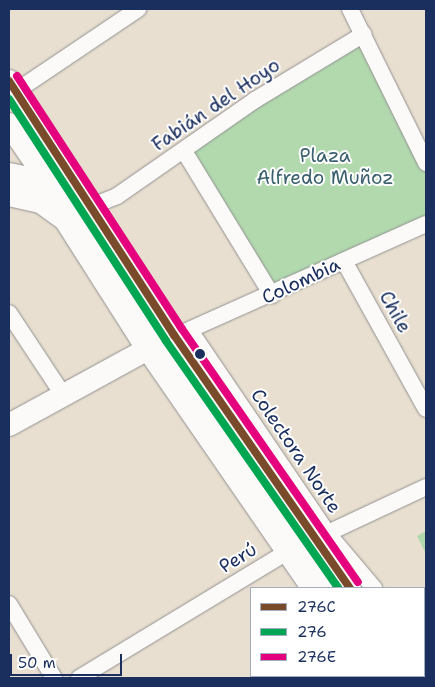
<!DOCTYPE html>
<html>
<head>
<meta charset="utf-8">
<style>
  body { margin:0 }
  #map { position:relative; width:435px; height:687px; overflow:hidden; background:#e8dfd0; font-family:"Shantell Sans",sans-serif }
  div>[style] { position:absolute }
  [style*='--x'] { left:calc(var(--x)*1px); top:calc(var(--y)*1px); width:calc(var(--w)*1px); rotate:calc(var(--a)*1deg) }
  .green>* { inset:0; background:#b2d9ae }
  .roads { filter:drop-shadow(0 0 1px #929191) drop-shadow(0 0 1px #929191) }
  .street>* { height:16px; margin:-8px; padding:0 8px; transform-origin:8px; border-radius:8px; background:#fcfaf8 }
  .secondary>* { height:22px; margin:-11px; padding:0 11px; transform-origin:11px; border-radius:11px; background:#fcfaf8 }
  .bus-1>* { height:8px; margin:-4px; padding:0 4px; transform-origin:4px; border-radius:4px; background:#7a4b2a }
  .bus-2>* { height:8px; margin:-4px; padding:0 4px; transform-origin:4px; border-radius:4px; background:#00a651 }
  .bus-3>* { height:8px; margin:-4px; padding:0 4px; transform-origin:4px; border-radius:4px; background:#e5007d }
  .dots>* { width:14px; height:14px; translate:-50% -50%; box-sizing:border-box; border:2px solid #fff; border-radius:50% }
  span { translate:-50% -50%; white-space:nowrap; text-align:center; line-height:1.15; -webkit-text-stroke:4px #fff; paint-order:stroke }
  .street-label { font-size:19px; color:#1b2f5e }
  .park-label { font-size:19px; color:#3b616e }
  .frame { position:absolute; inset:0; border:10px solid #1b2f5e; pointer-events:none }
  .legend { position:absolute; left:250px; top:587px; width:175px; height:90px; box-sizing:border-box; background:#fff; border:1px solid #a4acbf; margin:0; padding:6px 9px; list-style:none; font-size:15px; color:#1b2f5e }
  .legend li { display:flex; align-items:center; gap:10px; height:25px }
  .legend b { width:25px; border:1px solid #a4acbf }
  .scale { position:absolute; left:10px; top:654px; width:112px; height:22px; box-sizing:border-box; border:2px solid #1b2f5e; border-top:0; padding-left:6px; font-size:15px; line-height:18px; white-space:nowrap; color:#1b2f5e; -webkit-text-stroke:4px #fff; paint-order:stroke }
</style>
</head>
<body>
<div id="map">
  <div class="green">
    <div style="clip-path:polygon(364px 34px,426px 163px,426px 224px,272px 295px,184px 151px)"></div>
    <div style="clip-path:polygon(426px 531px,426px 554px,417px 536px)"></div>
  </div>
  <div class="roads">
    <div class="street">
      <div style="--x:350;--y:9;--w:172;--a:63.7"></div>
      <div style="--x:9;--y:96;--w:156;--a:-34"></div>
      <div style="--x:184;--y:151;--w:169;--a:58.6"></div>
      <div style="--x:41;--y:206;--w:27;--a:36"></div>
      <div style="--x:63;--y:222;--w:151;--a:57.5"></div>
      <div style="--x:144;--y:349;--w:290;--a:55.4"></div>
      <div style="--x:90;--y:207;--w:29;--a:-22"></div>
      <div style="--x:117;--y:196;--w:168;--a:-34.8"></div>
      <div style="--x:255;--y:100;--w:127;--a:-31.2"></div>
      <div style="--x:344;--y:261;--w:169;--a:61"></div>
      <div style="--x:9;--y:313;--w:96;--a:56.5"></div>
      <div style="--x:191;--y:332;--w:245;--a:55.8"></div>
      <div style="--x:329;--y:535;--w:70;--a:49.7"></div>
      <div style="--x:180;--y:334;--w:269;--a:-24.1"></div>
      <div style="--x:9;--y:604;--w:87;--a:58.7"></div>
      <div style="--x:424;--y:663;--w:4;--a:56"></div>
      <div style="--x:369;--y:676;--w:3;--a:45"></div>
      <div style="--x:79;--y:678;--w:241;--a:-31.2"></div>
      <div style="--x:285;--y:553;--w:156;--a:-25.1"></div>
    </div>
    <div class="secondary">
      <div style="--x:9;--y:81;--w:303;--a:57"></div>
      <div style="--x:174;--y:335;--w:308;--a:55.2"></div>
      <div style="--x:9;--y:124;--w:561;--a:55.74"></div>
      <div style="--x:9;--y:174;--w:46;--a:11.3"></div>
      <div style="--x:9;--y:195;--w:64;--a:12.7"></div>
      <div style="--x:9;--y:425;--w:181;--a:-28.7"></div>
      <div style="--x:386;--y:676;--w:2;--a:63"></div>
      <div style="--x:411;--y:676;--w:3;--a:45"></div>
    </div>
  </div>
  <div class="bus-1">
    <div style="--x:9;--y:81;--w:303;--a:57"></div>
    <div style="--x:174;--y:335;--w:308;--a:55.2"></div>
  </div>
  <div class="bus-2">
    <div style="--x:9;--y:99;--w:288;--a:57"></div>
    <div style="--x:166;--y:341;--w:301;--a:55.1"></div>
  </div>
  <div class="bus-3">
    <div style="--x:17;--y:76;--w:302;--a:56.9"></div>
    <div style="--x:182;--y:329;--w:308;--a:55.2"></div>
  </div>
  <div class="dots">
    <div style="left:200px;top:354px;background:#1b2f5e"></div>
  </div>
  <div class="street-label">
    <span style="left:216px;top:105px;rotate:-34deg">Fabián del Hoyo</span>
    <span style="left:301px;top:281px;rotate:-25deg">Colombia</span>
    <span style="left:395px;top:312px;rotate:61deg">Chile</span>
    <span style="left:296px;top:451px;rotate:56deg">Colectora Norte</span>
    <span style="left:238px;top:558px;rotate:-31deg">Perú</span>
  </div>
  <div class="park-label">
    <span style="left:325px;top:167px">Plaza<br>Alfredo Muñoz</span>
  </div>
  <div class="frame"></div>
  <ul class="legend">
  <li><b style="height:6px;background:#7a4b2a"></b>276C</li>
  <li><b style="height:6px;background:#00a651"></b>276</li>
  <li><b style="height:6px;background:#e5007d"></b>276E</li>
  </ul>
  <div class="scale">50 m</div>
</div>
</body>
</html>
